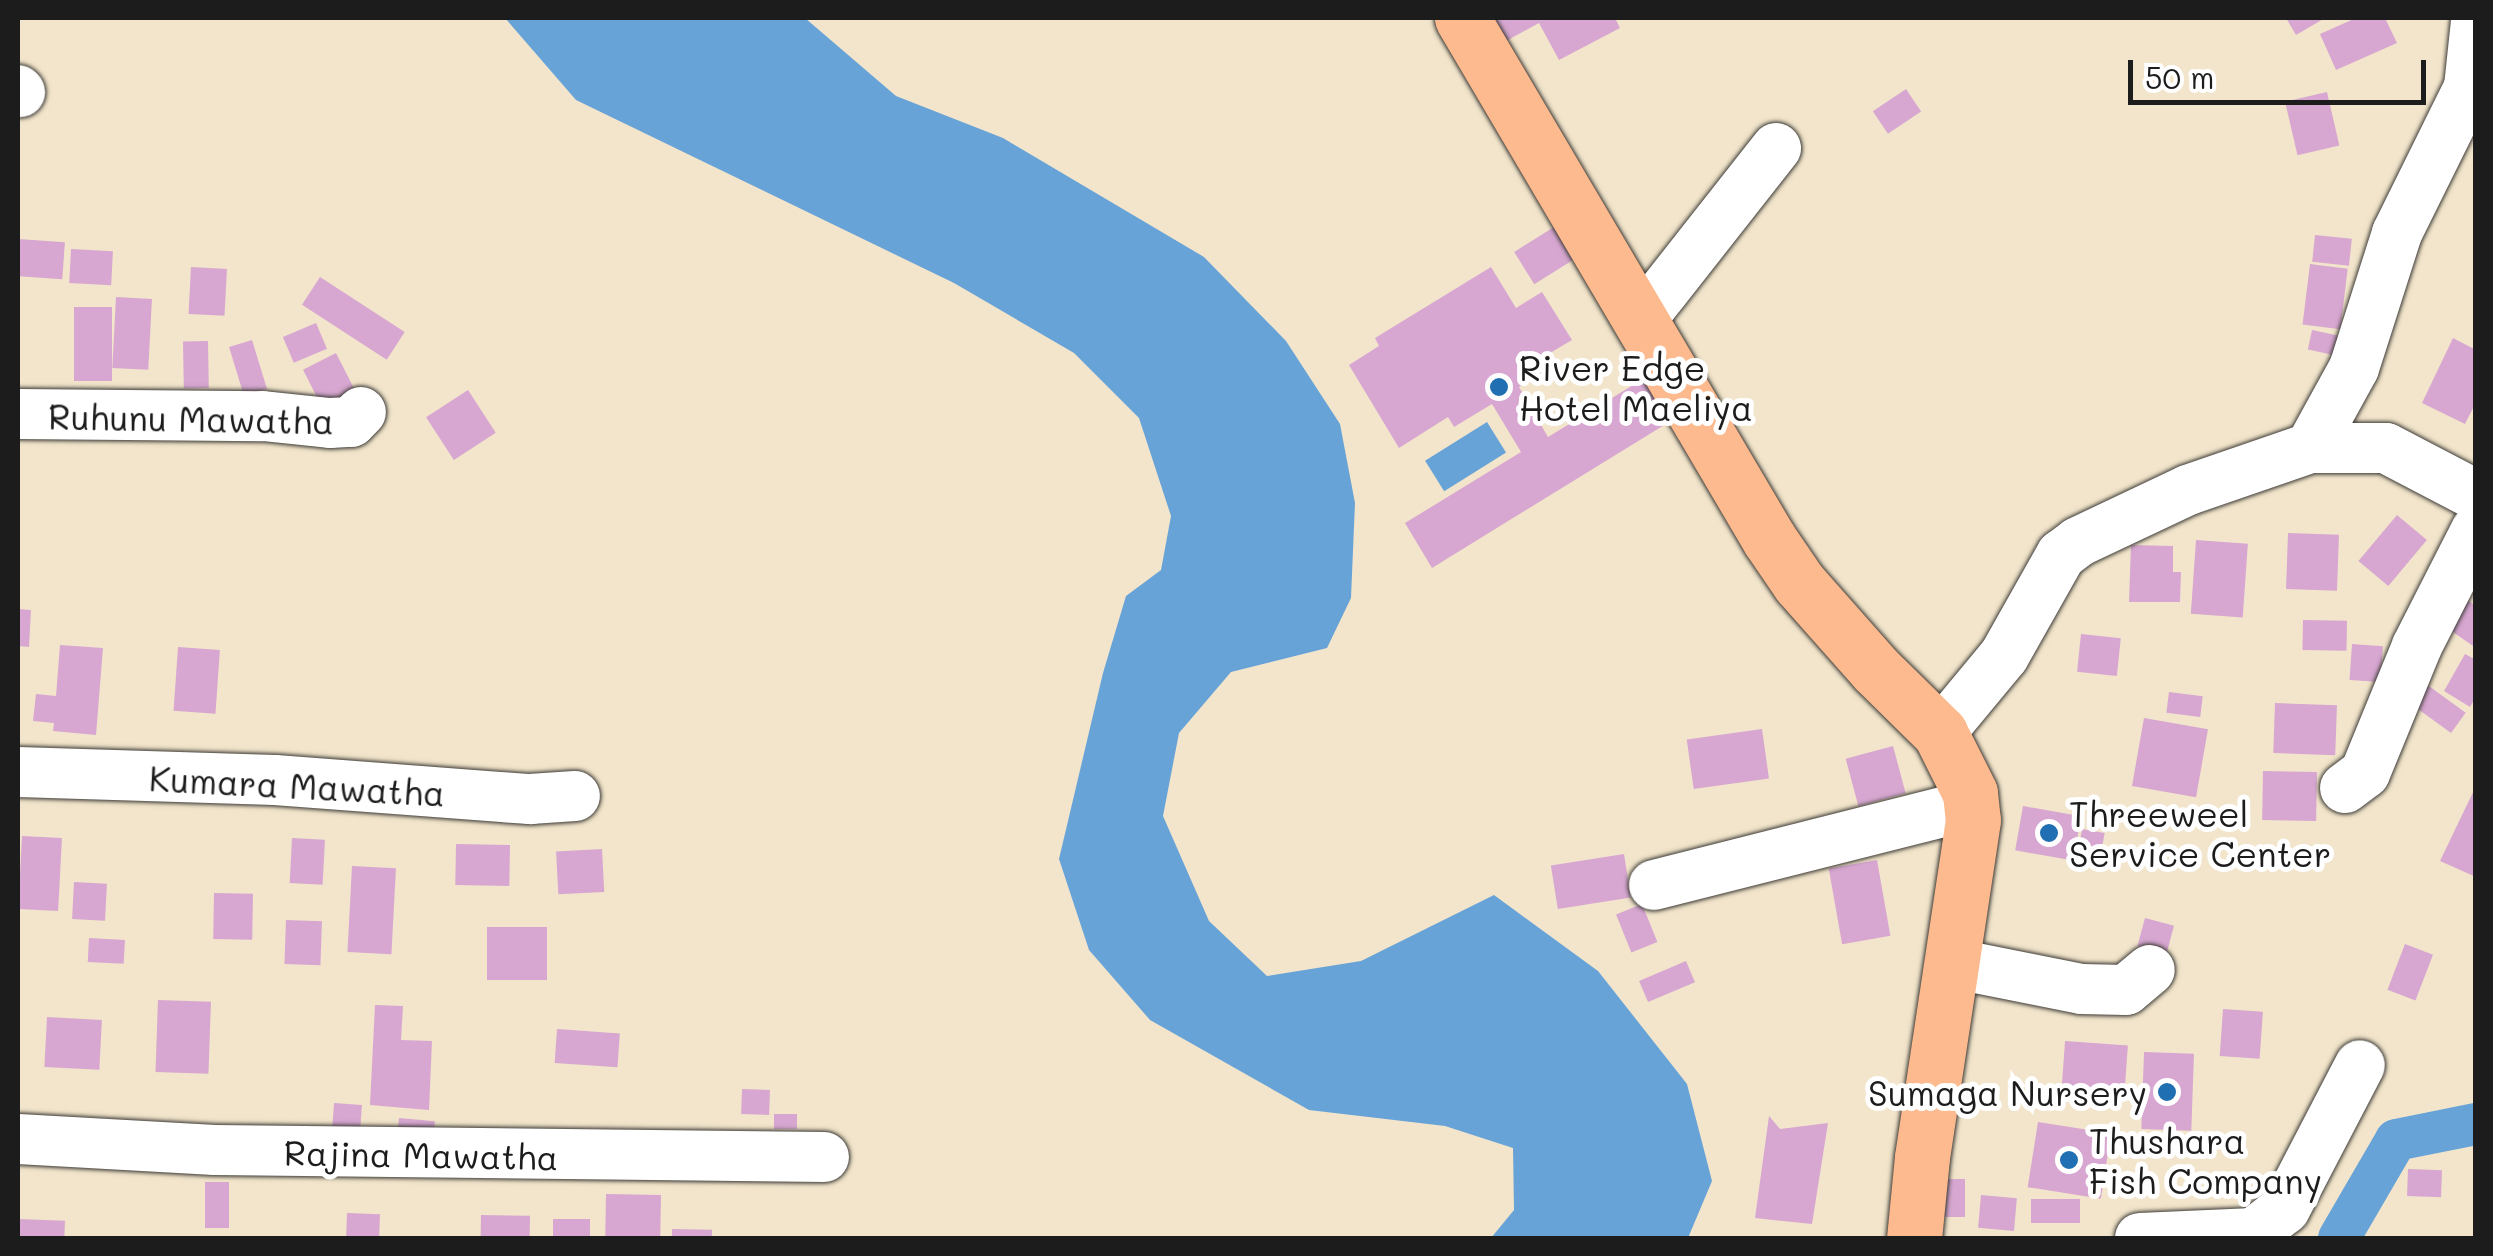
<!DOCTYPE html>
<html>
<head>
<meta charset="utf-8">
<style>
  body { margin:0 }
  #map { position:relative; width:2493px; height:1256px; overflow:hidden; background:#f2e5cb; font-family:Mali,sans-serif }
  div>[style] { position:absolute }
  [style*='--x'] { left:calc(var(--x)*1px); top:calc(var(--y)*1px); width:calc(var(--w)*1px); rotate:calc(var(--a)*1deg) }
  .water>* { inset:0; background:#68a3d8; transform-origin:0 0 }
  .canal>* { height:42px; margin:-21px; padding:0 21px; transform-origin:21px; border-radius:21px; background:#68a3d8 }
  .building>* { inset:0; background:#d7a7d1; transform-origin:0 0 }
  .roads { filter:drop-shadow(0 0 2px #3c3a36) drop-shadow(0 0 2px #3c3a36) }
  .minor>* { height:50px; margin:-25px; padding:0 25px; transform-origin:25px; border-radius:25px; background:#fff }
  .major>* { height:55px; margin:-27.5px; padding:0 27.5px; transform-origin:27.5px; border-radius:27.5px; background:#fcba8e }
  .dots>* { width:28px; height:28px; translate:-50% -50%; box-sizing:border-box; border:5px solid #fff; border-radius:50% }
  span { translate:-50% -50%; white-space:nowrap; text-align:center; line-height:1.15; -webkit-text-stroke:10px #fff; paint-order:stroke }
  .poi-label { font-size:35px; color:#1c1c1c }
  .left { translate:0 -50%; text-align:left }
  .right { translate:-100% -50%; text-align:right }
  .street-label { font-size:35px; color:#1c1c1c }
  .frame { position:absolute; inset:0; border:20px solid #1c1c1c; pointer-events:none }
  .scale { position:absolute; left:2128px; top:60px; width:298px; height:45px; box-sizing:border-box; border:5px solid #1c1c1c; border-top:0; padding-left:12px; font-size:30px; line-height:35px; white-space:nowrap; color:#1c1c1c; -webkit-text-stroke:8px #fff; paint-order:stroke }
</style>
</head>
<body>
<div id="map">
  <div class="water">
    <div style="clip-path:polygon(505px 18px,805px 18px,896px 96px,1003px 138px,1204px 257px,1286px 341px,1340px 424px,1355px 503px,1351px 598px,1327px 648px,1231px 672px,1179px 733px,1163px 816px,1209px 921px,1267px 976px,1361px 961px,1494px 895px,1598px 971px,1687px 1084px,1712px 1181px,1688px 1238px,1491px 1238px,1514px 1210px,1513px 1148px,1445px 1126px,1309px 1110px,1150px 1020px,1089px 950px,1059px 859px,1103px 673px,1126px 596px,1161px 570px,1171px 516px,1139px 418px,1074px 353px,954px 283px,576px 100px)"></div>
    <div style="left:1487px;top:422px;width:36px;height:73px;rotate:58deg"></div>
  </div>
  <div class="canal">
    <div style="--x:2339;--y:1238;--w:113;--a:-59.8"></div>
    <div style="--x:2396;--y:1140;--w:82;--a:-11.3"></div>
  </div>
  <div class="building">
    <div style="clip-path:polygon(1482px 18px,1615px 18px,1620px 28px,1559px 60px,1539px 23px,1497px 46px)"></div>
    <div style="clip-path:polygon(2286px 18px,2325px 18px,2296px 35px)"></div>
    <div style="clip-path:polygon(2356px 18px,2385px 18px,2397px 43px,2336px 70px,2320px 34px)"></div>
    <div style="left:1906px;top:89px;width:27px;height:40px;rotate:56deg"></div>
    <div style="left:2327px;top:92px;width:55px;height:43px;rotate:77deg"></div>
    <div style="left:1554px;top:227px;width:38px;height:47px;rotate:58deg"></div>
    <div style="left:2315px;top:235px;width:37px;height:27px;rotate:6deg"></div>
    <div style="left:18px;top:239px;width:47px;height:37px;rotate:4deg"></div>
    <div style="left:71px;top:249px;width:42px;height:34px;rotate:3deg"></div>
    <div style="left:2310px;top:264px;width:38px;height:61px;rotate:7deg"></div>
    <div style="left:191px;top:267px;width:36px;height:47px;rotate:3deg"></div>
    <div style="clip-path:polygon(1491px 267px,1516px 308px,1542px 292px,1572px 340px,1545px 356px,1552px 367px,1519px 387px,1548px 437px,1648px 376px,1674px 419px,1432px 568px,1405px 523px,1521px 452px,1492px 404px,1454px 427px,1448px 417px,1399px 448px,1349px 365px,1379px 346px,1375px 338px)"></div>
    <div style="left:320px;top:277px;width:101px;height:33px;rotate:33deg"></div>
    <div style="left:116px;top:297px;width:36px;height:71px;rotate:3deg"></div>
    <div style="left:74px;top:307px;width:38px;height:74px"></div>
    <div style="left:316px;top:323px;width:28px;height:36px;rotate:67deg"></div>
    <div style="left:2312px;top:330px;width:30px;height:20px;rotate:12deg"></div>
    <div style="clip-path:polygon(2453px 338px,2476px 350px,2476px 402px,2465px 424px,2422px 403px)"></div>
    <div style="left:252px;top:340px;width:51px;height:24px;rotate:73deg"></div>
    <div style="left:208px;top:341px;width:47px;height:25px;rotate:89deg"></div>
    <div style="left:336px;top:353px;width:46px;height:37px;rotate:63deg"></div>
    <div style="left:468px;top:390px;width:51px;height:50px;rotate:57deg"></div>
    <div style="left:2397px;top:515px;width:39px;height:60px;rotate:40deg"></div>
    <div style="left:2288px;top:533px;width:51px;height:56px;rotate:2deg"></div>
    <div style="left:2196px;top:540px;width:52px;height:74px;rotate:4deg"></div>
    <div style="clip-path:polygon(2131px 545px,2173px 546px,2173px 572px,2181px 572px,2180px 602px,2129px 602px)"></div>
    <div style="clip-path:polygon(2462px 596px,2476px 606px,2476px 648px,2443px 625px)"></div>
    <div style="clip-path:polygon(18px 609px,31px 610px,29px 647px,18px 646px)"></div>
    <div style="left:2303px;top:620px;width:44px;height:30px;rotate:1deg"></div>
    <div style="left:2081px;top:634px;width:40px;height:38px;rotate:6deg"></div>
    <div style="left:2352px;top:644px;width:31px;height:36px;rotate:4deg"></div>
    <div style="clip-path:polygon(60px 645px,103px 648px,96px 735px,53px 731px,54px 723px,33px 721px,36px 694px,56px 696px)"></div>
    <div style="left:178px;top:647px;width:42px;height:64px;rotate:4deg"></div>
    <div style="clip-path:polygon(2465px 654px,2476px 660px,2476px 697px,2470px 707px,2444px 691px)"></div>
    <div style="left:2422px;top:681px;width:54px;height:25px;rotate:36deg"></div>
    <div style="left:2169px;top:692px;width:34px;height:21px;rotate:7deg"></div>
    <div style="left:2275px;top:703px;width:62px;height:50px;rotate:2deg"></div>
    <div style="left:2144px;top:718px;width:65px;height:69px;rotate:10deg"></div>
    <div style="left:1762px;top:729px;width:50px;height:76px;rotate:82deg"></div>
    <div style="left:1893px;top:746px;width:49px;height:49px;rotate:75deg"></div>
    <div style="left:2263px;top:771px;width:54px;height:49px;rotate:1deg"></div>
    <div style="clip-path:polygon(2476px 786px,2476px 877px,2440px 861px)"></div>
    <div style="left:2023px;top:806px;width:59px;height:45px;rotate:10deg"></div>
    <div style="left:2082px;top:829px;width:23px;height:28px;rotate:10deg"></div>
    <div style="left:22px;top:836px;width:40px;height:73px;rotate:3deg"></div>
    <div style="left:292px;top:838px;width:33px;height:45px;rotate:3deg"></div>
    <div style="left:456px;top:844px;width:54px;height:41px;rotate:1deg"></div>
    <div style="left:602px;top:849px;width:43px;height:46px;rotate:87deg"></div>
    <div style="left:1624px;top:854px;width:44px;height:74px;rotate:81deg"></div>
    <div style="left:1877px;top:860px;width:77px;height:49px;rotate:80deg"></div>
    <div style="left:352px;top:866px;width:44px;height:86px;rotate:3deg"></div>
    <div style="left:74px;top:882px;width:33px;height:37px;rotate:3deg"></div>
    <div style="left:214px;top:893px;width:39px;height:46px;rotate:1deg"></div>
    <div style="left:1642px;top:904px;width:41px;height:28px;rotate:68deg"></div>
    <div style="left:2145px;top:918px;width:30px;height:29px;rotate:15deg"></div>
    <div style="left:286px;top:920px;width:36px;height:44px;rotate:2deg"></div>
    <div style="left:547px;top:927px;width:53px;height:60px;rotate:90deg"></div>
    <div style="left:89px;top:938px;width:36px;height:24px;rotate:3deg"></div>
    <div style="left:2405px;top:944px;width:30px;height:49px;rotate:21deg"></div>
    <div style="left:1686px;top:961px;width:23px;height:51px;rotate:67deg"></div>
    <div style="left:158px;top:1000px;width:53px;height:72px;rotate:2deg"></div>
    <div style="clip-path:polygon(375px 1005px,403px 1006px,401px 1040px,432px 1041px,429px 1110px,370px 1105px)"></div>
    <div style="left:2223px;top:1009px;width:40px;height:47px;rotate:4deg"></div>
    <div style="left:47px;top:1017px;width:55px;height:50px;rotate:3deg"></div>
    <div style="left:557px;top:1029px;width:63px;height:34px;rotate:4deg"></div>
    <div style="left:2065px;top:1041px;width:63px;height:51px;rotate:4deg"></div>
    <div style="left:2144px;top:1052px;width:50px;height:77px;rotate:2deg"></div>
    <div style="left:742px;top:1089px;width:28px;height:25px;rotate:2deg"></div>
    <div style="left:334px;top:1103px;width:28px;height:28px;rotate:4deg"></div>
    <div style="left:774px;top:1114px;width:23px;height:15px"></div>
    <div style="clip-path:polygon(1769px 1116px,1780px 1129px,1828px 1123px,1812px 1224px,1755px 1218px)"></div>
    <div style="left:399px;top:1118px;width:36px;height:20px;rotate:5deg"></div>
    <div style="left:2038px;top:1122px;width:74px;height:66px;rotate:9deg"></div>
    <div style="left:2408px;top:1169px;width:34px;height:27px;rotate:2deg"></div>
    <div style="left:1939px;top:1179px;width:26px;height:38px"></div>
    <div style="left:205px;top:1182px;width:24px;height:46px"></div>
    <div style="left:606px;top:1194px;width:55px;height:44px;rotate:1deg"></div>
    <div style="left:1981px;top:1195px;width:36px;height:33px;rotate:5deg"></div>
    <div style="left:2031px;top:1199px;width:49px;height:24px"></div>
    <div style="left:347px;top:1213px;width:33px;height:25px;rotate:2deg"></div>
    <div style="left:481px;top:1215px;width:49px;height:23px;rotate:1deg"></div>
    <div style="left:18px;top:1219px;width:47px;height:19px;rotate:2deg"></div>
    <div style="left:553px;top:1219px;width:37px;height:19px"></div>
    <div style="left:672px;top:1229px;width:40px;height:9px;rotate:1deg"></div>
  </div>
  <div class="roads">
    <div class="minor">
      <div style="--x:18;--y:90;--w:3;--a:45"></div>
      <div style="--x:1640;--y:321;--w:220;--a:-51.8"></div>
      <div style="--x:18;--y:414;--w:245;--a:0.5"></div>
      <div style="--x:263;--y:416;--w:67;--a:6"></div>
      <div style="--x:330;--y:423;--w:21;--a:-3"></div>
      <div style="--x:351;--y:422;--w:14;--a:-45"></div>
      <div style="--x:2310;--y:448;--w:91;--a:-61.2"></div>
      <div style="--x:2354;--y:368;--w:142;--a:-72.3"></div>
      <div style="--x:2397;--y:233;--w:163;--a:-63.7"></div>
      <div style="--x:2469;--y:87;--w:65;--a:-83.9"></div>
      <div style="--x:1940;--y:733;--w:100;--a:-50.3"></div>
      <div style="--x:2004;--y:656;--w:116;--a:-60.6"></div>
      <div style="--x:2061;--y:555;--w:21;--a:-37"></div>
      <div style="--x:2078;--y:542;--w:122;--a:-25.3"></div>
      <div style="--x:2188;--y:490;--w:129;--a:-19"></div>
      <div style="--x:2310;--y:448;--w:76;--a:0"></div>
      <div style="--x:2386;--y:448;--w:102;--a:27.6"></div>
      <div style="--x:18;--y:772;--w:257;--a:1.8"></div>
      <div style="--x:275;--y:780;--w:256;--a:4.3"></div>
      <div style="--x:530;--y:799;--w:45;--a:-3.8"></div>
      <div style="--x:2345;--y:788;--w:25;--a:-37"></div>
      <div style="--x:2365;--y:773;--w:137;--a:-67.7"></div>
      <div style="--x:2417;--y:646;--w:130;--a:-63"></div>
      <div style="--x:1654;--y:885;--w:327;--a:-14.2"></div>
      <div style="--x:1951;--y:963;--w:133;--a:11.3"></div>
      <div style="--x:2081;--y:989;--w:45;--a:1.3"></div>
      <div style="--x:2126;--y:990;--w:31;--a:-40"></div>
      <div style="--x:18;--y:1139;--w:197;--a:3.2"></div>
      <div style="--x:215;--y:1150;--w:609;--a:0.66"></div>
      <div style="--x:2140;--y:1238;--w:114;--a:-2.5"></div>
      <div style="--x:2254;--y:1233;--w:39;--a:-38"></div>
      <div style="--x:2285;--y:1209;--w:162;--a:-62.5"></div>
    </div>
    <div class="major">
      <div style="--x:1462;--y:18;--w:605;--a:59.49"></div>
      <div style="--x:1769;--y:539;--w:53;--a:55.7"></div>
      <div style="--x:1799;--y:583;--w:116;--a:48.5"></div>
      <div style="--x:1876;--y:670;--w:90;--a:44.5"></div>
      <div style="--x:1940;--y:733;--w:67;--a:63.4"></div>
      <div style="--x:1970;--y:793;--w:27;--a:84"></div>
      <div style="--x:1973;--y:820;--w:341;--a:98.6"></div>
      <div style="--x:1922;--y:1157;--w:81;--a:95.6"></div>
    </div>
  </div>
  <div class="dots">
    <div style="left:1499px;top:387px;background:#1f6fb2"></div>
    <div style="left:2049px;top:833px;background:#1f6fb2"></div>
    <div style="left:2167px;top:1092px;background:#1f6fb2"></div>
    <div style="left:2069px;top:1160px;background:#1f6fb2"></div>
  </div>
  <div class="poi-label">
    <span class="left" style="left:1519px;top:387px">River Edge<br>Hotel Maeliya</span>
    <span class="left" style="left:2069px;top:833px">Threeweel<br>Service Center</span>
    <span class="right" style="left:2147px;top:1092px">Sumaga Nursery</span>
    <span class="left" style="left:2089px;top:1160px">Thushara<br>Fish Company</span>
  </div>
  <div class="street-label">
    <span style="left:191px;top:418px;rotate:1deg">Ruhunu Mawatha</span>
    <span style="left:297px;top:785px;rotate:3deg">Kumara Mawatha</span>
    <span style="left:421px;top:1154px;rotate:1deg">Rajina Mawatha</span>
  </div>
  <div class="frame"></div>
  <div class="scale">50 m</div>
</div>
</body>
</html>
